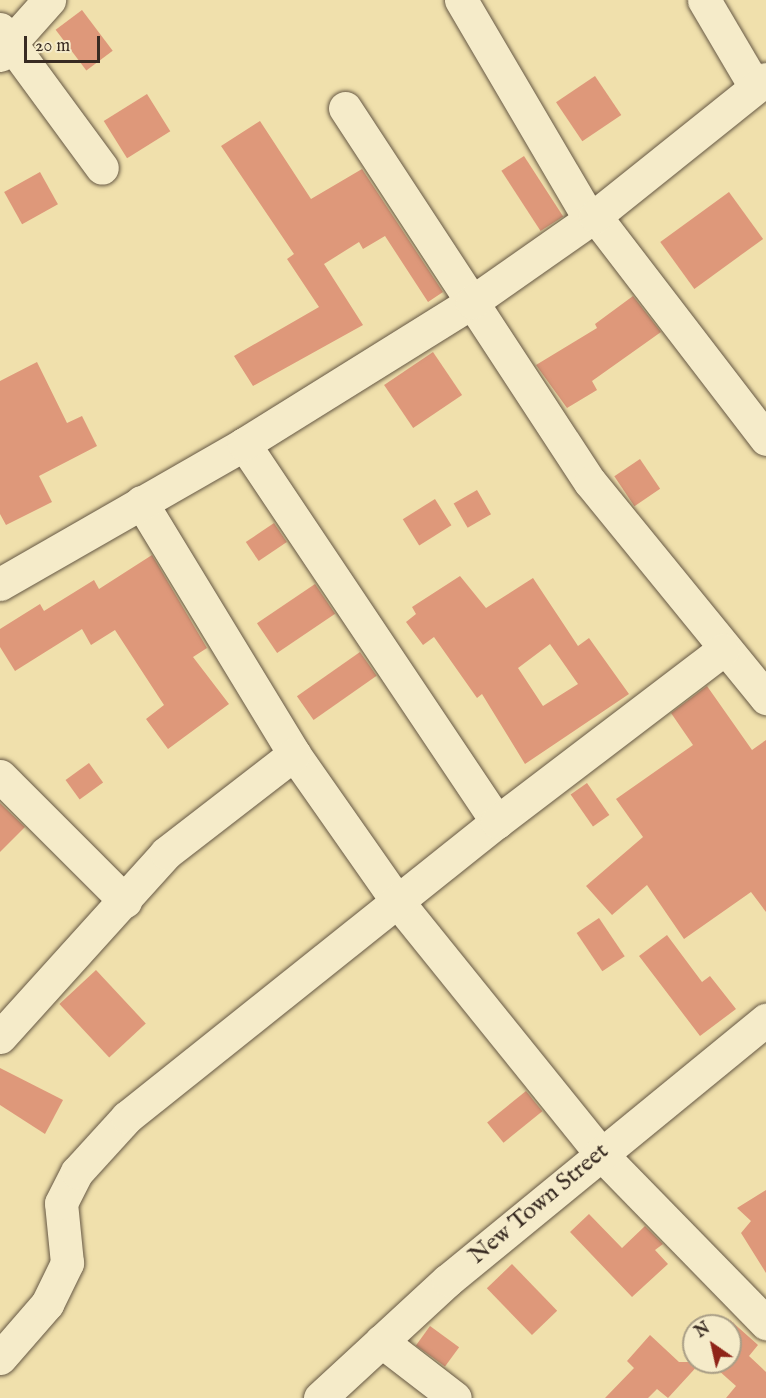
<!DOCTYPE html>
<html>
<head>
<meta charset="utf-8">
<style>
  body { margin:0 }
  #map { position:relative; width:766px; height:1398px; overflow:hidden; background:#f0e0ac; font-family:"IM FELL English",serif }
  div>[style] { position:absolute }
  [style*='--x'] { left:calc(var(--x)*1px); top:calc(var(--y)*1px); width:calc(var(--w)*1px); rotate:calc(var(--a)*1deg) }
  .building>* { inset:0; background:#de987a; transform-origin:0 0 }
  .roads { filter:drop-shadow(0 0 2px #665844) drop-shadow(0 0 2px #665844) }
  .minor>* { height:33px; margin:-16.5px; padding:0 16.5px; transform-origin:16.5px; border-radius:16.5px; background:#f5ebc9 }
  span { translate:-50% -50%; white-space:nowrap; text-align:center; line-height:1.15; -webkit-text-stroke:6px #f5ebc9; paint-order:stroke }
  .street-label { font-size:24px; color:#382b22 }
  .north { position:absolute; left:682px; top:1314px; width:60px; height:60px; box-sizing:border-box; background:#f5ebc9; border:2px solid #a99e86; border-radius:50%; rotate:326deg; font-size:16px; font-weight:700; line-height:24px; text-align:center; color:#382b22 }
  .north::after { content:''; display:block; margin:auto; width:21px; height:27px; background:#8f2418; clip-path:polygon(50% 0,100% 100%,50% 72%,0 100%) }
  .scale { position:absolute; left:24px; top:36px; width:76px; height:27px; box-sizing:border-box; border:3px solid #382b22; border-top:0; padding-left:8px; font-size:18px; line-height:21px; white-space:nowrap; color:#382b22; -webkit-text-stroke:4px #f5ebc9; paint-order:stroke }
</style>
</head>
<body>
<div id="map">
  <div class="building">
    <div style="left:82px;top:10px;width:51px;height:33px;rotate:53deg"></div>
    <div style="left:595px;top:76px;width:47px;height:47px;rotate:56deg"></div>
    <div style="left:147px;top:94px;width:44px;height:51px;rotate:58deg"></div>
    <div style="clip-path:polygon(260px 121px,311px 199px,362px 169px,443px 292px,428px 302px,385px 236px,363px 249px,359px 242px,324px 264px,363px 325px,253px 386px,234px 356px,319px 307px,287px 259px,294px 254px,221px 146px)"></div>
    <div style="left:524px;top:156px;width:72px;height:27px;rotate:57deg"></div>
    <div style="left:40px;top:172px;width:37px;height:41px;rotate:61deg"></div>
    <div style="left:729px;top:192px;width:58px;height:85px;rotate:54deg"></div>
    <div style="clip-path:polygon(633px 296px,661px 332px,592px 381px,597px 390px,567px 408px,536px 365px,597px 328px,595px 324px)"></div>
    <div style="left:433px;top:352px;width:52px;height:59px;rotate:56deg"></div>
    <div style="clip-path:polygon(37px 362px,67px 423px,82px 416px,97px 446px,39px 476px,52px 502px,6px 525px,0 514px,0 381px)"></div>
    <div style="left:640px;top:459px;width:36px;height:31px;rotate:56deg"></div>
    <div style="left:477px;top:490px;width:28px;height:27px;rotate:60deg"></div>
    <div style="left:435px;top:499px;width:31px;height:38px;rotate:58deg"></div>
    <div style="left:274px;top:523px;width:23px;height:34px;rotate:56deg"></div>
    <div style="clip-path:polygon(152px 555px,207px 648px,193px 657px,229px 704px,168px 749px,146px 719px,164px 705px,115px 630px,91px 645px,82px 629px,15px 671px,0 647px,0 629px,40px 604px,44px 611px,94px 580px,99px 589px)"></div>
    <div style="clip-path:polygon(evenodd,460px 576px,486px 608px,533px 578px,578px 646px,589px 638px,629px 694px,525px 764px,482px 694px,477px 698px,434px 637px,423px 645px,406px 622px,416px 614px,412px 607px,460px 576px,550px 644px,578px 684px,543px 706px,518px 668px,550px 644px)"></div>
    <div style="left:315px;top:584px;width:36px;height:70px;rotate:56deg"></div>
    <div style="left:360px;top:652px;width:29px;height:77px;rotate:55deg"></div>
    <div style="clip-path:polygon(707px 686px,752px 750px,766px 740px,766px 912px,751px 892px,684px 939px,647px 885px,612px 915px,586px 886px,643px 837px,616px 799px,693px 745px,671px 713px)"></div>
    <div style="left:89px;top:763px;width:24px;height:29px;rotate:54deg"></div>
    <div style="left:587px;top:783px;width:39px;height:20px;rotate:55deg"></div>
    <div style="clip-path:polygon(0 803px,25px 827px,0 852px)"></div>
    <div style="left:599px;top:918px;width:46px;height:27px;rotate:56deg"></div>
    <div style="clip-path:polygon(667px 935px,702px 982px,710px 976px,736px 1009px,700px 1036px,639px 956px)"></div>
    <div style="left:96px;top:970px;width:73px;height:50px;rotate:47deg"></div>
    <div style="clip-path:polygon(0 1068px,63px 1100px,45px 1134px,0 1105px)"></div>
    <div style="left:526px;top:1091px;width:26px;height:50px;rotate:51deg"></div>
    <div style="clip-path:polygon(766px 1190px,766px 1273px,741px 1233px,751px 1221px,737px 1208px)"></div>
    <div style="clip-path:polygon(589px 1214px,622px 1248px,645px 1226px,663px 1244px,655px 1250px,668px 1264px,632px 1297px,570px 1232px)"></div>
    <div style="left:512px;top:1264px;width:65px;height:35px;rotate:46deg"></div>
    <div style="clip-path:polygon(730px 1320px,758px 1345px,749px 1356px,766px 1372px,766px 1398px,726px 1398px,736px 1386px,709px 1362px,730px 1362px)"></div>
    <div style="left:430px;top:1326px;width:36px;height:24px;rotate:36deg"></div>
    <div style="clip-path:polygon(650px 1335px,679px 1362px,701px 1362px,668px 1398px,657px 1389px,648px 1398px,605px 1398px,634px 1368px,627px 1361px)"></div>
  </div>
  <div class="roads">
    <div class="minor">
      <div style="--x:461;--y:0;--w:255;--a:59.6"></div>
      <div style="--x:704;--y:0;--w:99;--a:59.5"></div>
      <div style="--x:0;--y:29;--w:172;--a:53.7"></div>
      <div style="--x:0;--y:55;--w:74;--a:-48.3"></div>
      <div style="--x:345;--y:108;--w:447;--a:56.8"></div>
      <div style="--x:590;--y:482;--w:279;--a:50.8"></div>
      <div style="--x:595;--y:216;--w:281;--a:52.5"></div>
      <div style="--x:244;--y:444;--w:455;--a:56.2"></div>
      <div style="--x:141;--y:502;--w:295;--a:58.7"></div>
      <div style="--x:294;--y:754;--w:179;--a:55"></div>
      <div style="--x:397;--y:901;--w:324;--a:51.1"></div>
      <div style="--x:600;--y:1153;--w:238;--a:45.7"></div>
      <div style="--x:0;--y:584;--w:281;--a:-29.8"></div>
      <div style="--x:244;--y:444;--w:269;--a:-31.9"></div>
      <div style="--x:472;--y:302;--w:150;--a:-35"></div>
      <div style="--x:595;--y:216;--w:219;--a:-38.7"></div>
      <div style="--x:0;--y:776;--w:177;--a:45"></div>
      <div style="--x:0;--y:1037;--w:248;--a:-47.9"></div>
      <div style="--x:166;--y:853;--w:162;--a:-37.7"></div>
      <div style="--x:381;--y:1341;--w:93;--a:37.6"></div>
      <div style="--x:0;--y:1358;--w:72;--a:-49"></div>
      <div style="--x:47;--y:1304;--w:46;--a:-64"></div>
      <div style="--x:67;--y:1263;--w:60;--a:-95.7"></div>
      <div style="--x:61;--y:1203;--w:35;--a:-63"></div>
      <div style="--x:77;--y:1172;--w:74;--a:-47.7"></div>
      <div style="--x:127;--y:1117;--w:473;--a:-38.6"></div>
      <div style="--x:497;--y:822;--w:284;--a:-37.3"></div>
      <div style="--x:320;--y:1398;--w:174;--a:-42.7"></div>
      <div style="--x:448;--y:1280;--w:411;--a:-39.3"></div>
    </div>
  </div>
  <div class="street-label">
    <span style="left:539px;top:1204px;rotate:-40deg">New Town Street</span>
  </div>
  <div class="north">N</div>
  <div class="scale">20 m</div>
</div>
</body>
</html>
